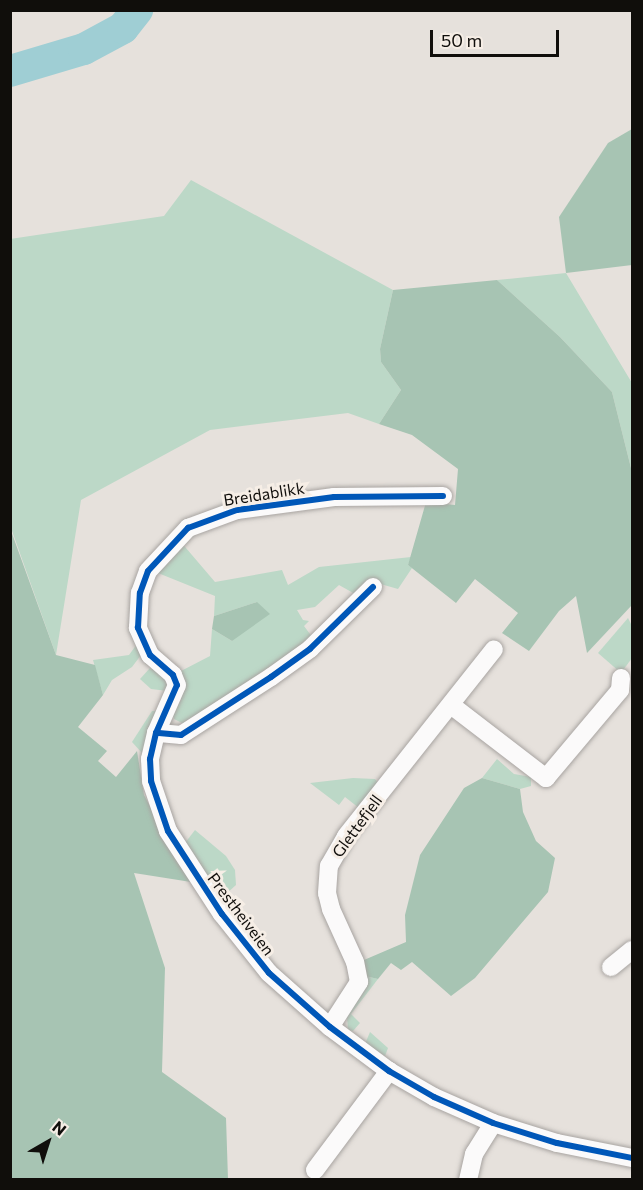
<!DOCTYPE html>
<html>
<head>
<meta charset="utf-8">
<style>
  body { margin:0 }
  #map { position:relative; width:643px; height:1190px; overflow:hidden; background:#e6e1dc; font-family:Commissioner,sans-serif }
  div>[style] { position:absolute }
  [style*='--x'] { left:calc(var(--x)*1px); top:calc(var(--y)*1px); width:calc(var(--w)*1px); rotate:calc(var(--a)*1deg) }
  .green>* { inset:0; background:#bcd8c7 }
  .forest>* { inset:0; background:#a7c4b3 }
  .river>* { height:32px; margin:-16px; padding:0 16px; transform-origin:16px; border-radius:16px; background:#9fced4 }
  .roads { filter:drop-shadow(0 0 2px #a8a4a1) drop-shadow(0 0 2px #a8a4a1) }
  .minor>* { height:18px; margin:-9px; padding:0 9px; transform-origin:9px; border-radius:9px; background:#fbfafa }
  .cycleway>* { height:6px; margin:-3px; padding:0 3px; transform-origin:3px; border-radius:3px; background:#0057b8 }
  span { translate:-50% -50%; white-space:nowrap; text-align:center; line-height:1.15; -webkit-text-stroke:6px #f6eee6; paint-order:stroke }
  .street-label { font-size:16px; color:#100e0b }
  .frame { position:absolute; inset:0; border:12px solid #100e0b; pointer-events:none }
  .north { position:absolute; left:18px; top:1112px; width:60px; height:60px; -webkit-text-stroke:4px #f6eee6; paint-order:stroke; rotate:39deg; font-size:16px; font-weight:700; line-height:24px; text-align:center; color:#100e0b }
  .north::after { content:''; display:block; margin:auto; width:21px; height:27px; background:#100e0b; clip-path:polygon(50% 0,100% 100%,50% 72%,0 100%) }
  .scale { position:absolute; left:430px; top:30px; width:129px; height:27px; box-sizing:border-box; border:3px solid #100e0b; border-top:0; padding-left:8px; font-size:18px; line-height:21px; white-space:nowrap; color:#100e0b; -webkit-text-stroke:4px #f6eee6; paint-order:stroke }
</style>
</head>
<body>
<div id="map">
  <div class="green">
    <div style="clip-path:polygon(191px 180px,393px 290px,380px 349px,381px 362px,401px 390px,379px 424px,348px 413px,210px 430px,81px 500px,56px 655px,11px 528px,10px 239px,164px 216px)"></div>
    <div style="clip-path:polygon(566px 273px,632px 383px,632px 472px,612px 392px,560px 337px,497px 280px)"></div>
    <div style="clip-path:polygon(180px 541px,215px 582px,282px 570px,288px 585px,319px 567px,411px 557px,408px 565px,412px 568px,398px 589px,370px 581px,355px 594px,339px 585px,315px 607px,297px 610px,303px 620px,309px 621px,304px 626px,313px 638px,184px 724px,174px 719px,172px 712px,181px 700px,181px 671px,210px 656px,212px 629px,232px 641px,257px 602px,214px 616px,215px 596px,158px 573px)"></div>
    <div style="clip-path:polygon(628px 618px,632px 626px,632px 658px,621px 673px,598px 653px)"></div>
    <div style="clip-path:polygon(137px 644px,141px 655px,132px 667px,112px 680px,103px 695px,93px 660px,129px 655px)"></div>
    <div style="clip-path:polygon(150px 668px,164px 674px,168px 691px,151px 689px,140px 679px)"></div>
    <div style="clip-path:polygon(152px 711px,158px 711px,142px 753px,132px 742px)"></div>
    <div style="clip-path:polygon(497px 759px,514px 774px,531px 777px,531px 786px,520px 789px,482px 778px)"></div>
    <div style="clip-path:polygon(353px 778px,375px 779px,378px 783px,359px 808px,345px 797px,339px 805px,310px 783px)"></div>
    <div style="clip-path:polygon(195px 830px,226px 856px,235px 870px,236px 885px,226px 894px,218px 894px,185px 843px)"></div>
    <div style="clip-path:polygon(365px 976px,378px 979px,351px 1014px,360px 1023px,353px 1031px,348px 1030px,347px 1017px)"></div>
    <div style="clip-path:polygon(370px 1032px,388px 1048px,385px 1056px,365px 1044px)"></div>
  </div>
  <div class="forest">
    <div style="clip-path:polygon(632px 129px,632px 265px,566px 273px,559px 217px,608px 143px)"></div>
    <div style="clip-path:polygon(497px 280px,560px 337px,612px 392px,632px 472px,632px 605px,587px 653px,576px 596px,559px 611px,529px 651px,502px 633px,518px 613px,475px 579px,456px 603px,408px 565px,426px 502px,455px 505px,458px 469px,412px 435px,379px 424px,401px 390px,381px 362px,380px 349px,393px 290px)"></div>
    <div style="clip-path:polygon(10px 528px,56px 655px,95px 665px,103px 695px,78px 727px,107px 751px,98px 761px,116px 777px,137px 751px,144px 795px,191px 882px,134px 873px,165px 968px,162px 1072px,226px 1118px,228px 1179px,11px 1179px)"></div>
    <div style="clip-path:polygon(257px 602px,270px 614px,232px 641px,212px 629px,214px 616px)"></div>
    <div style="clip-path:polygon(482px 778px,520px 789px,523px 812px,536px 841px,555px 858px,548px 892px,475px 978px,451px 996px,412px 962px,401px 970px,391px 963px,378px 979px,365px 976px,364px 960px,406px 942px,405px 915px,420px 855px,464px 788px)"></div>
  </div>
  <div class="river">
    <div style="--x:10;--y:71;--w:77;--a:-16.6"></div>
    <div style="--x:84;--y:49;--w:44;--a:-28.3"></div>
    <div style="--x:123;--y:28;--w:23;--a:-52"></div>
  </div>
  <div class="roads">
    <div class="minor">
      <div style="--x:373;--y:587;--w:88;--a:135.5"></div>
      <div style="--x:310;--y:649;--w:48;--a:144.3"></div>
      <div style="--x:271;--y:677;--w:107;--a:147.2"></div>
      <div style="--x:181;--y:735;--w:25;--a:-175"></div>
      <div style="--x:156;--y:733;--w:27;--a:103"></div>
      <div style="--x:150;--y:759;--w:22;--a:87"></div>
      <div style="--x:151;--y:781;--w:53;--a:71.2"></div>
      <div style="--x:168;--y:831;--w:99;--a:57"></div>
      <div style="--x:222;--y:914;--w:75;--a:51.5"></div>
      <div style="--x:269;--y:973;--w:81;--a:41.5"></div>
      <div style="--x:330;--y:1027;--w:74;--a:36.7"></div>
      <div style="--x:389;--y:1071;--w:52;--a:30"></div>
      <div style="--x:434;--y:1097;--w:64;--a:23.8"></div>
      <div style="--x:493;--y:1123;--w:67;--a:17.4"></div>
      <div style="--x:557;--y:1143;--w:76;--a:11.3"></div>
      <div style="--x:451;--y:705;--w:120;--a:37.5"></div>
      <div style="--x:546;--y:778;--w:115;--a:-49.9"></div>
      <div style="--x:620;--y:690;--w:12;--a:-85"></div>
      <div style="--x:156;--y:733;--w:52;--a:-66.4"></div>
      <div style="--x:177;--y:685;--w:11;--a:-112"></div>
      <div style="--x:173;--y:675;--w:30;--a:-139"></div>
      <div style="--x:150;--y:655;--w:30;--a:-114"></div>
      <div style="--x:138;--y:628;--w:35;--a:-87"></div>
      <div style="--x:140;--y:593;--w:23;--a:-70"></div>
      <div style="--x:148;--y:571;--w:59;--a:-47.1"></div>
      <div style="--x:188;--y:528;--w:52;--a:-20.2"></div>
      <div style="--x:237;--y:510;--w:98;--a:-7.6"></div>
      <div style="--x:334;--y:497;--w:109;--a:-0.5"></div>
      <div style="--x:611;--y:967;--w:27;--a:-39"></div>
      <div style="--x:330;--y:1027;--w:54;--a:-57.2"></div>
      <div style="--x:359;--y:982;--w:20;--a:-101"></div>
      <div style="--x:355;--y:962;--w:58;--a:-114.4"></div>
      <div style="--x:331;--y:909;--w:16;--a:-104"></div>
      <div style="--x:327;--y:893;--w:27;--a:-86"></div>
      <div style="--x:329;--y:866;--w:34;--a:-60"></div>
      <div style="--x:346;--y:836;--w:238;--a:-51.6"></div>
      <div style="--x:315;--y:1170;--w:124;--a:-53.2"></div>
      <div style="--x:468;--y:1180;--w:27;--a:-77"></div>
      <div style="--x:474;--y:1154;--w:36;--a:-58"></div>
    </div>
  </div>
  <div class="cycleway">
    <div style="--x:373;--y:587;--w:88;--a:135.5"></div>
    <div style="--x:310;--y:649;--w:48;--a:144.3"></div>
    <div style="--x:271;--y:677;--w:107;--a:147.2"></div>
    <div style="--x:181;--y:735;--w:25;--a:-175"></div>
    <div style="--x:156;--y:733;--w:27;--a:103"></div>
    <div style="--x:150;--y:759;--w:22;--a:87"></div>
    <div style="--x:151;--y:781;--w:53;--a:71.2"></div>
    <div style="--x:168;--y:831;--w:99;--a:57"></div>
    <div style="--x:222;--y:914;--w:75;--a:51.5"></div>
    <div style="--x:269;--y:973;--w:81;--a:41.5"></div>
    <div style="--x:330;--y:1027;--w:74;--a:36.7"></div>
    <div style="--x:389;--y:1071;--w:52;--a:30"></div>
    <div style="--x:434;--y:1097;--w:64;--a:23.8"></div>
    <div style="--x:493;--y:1123;--w:67;--a:17.4"></div>
    <div style="--x:557;--y:1143;--w:76;--a:11.3"></div>
    <div style="--x:156;--y:733;--w:52;--a:-66.4"></div>
    <div style="--x:177;--y:685;--w:11;--a:-112"></div>
    <div style="--x:173;--y:675;--w:30;--a:-139"></div>
    <div style="--x:150;--y:655;--w:30;--a:-114"></div>
    <div style="--x:138;--y:628;--w:35;--a:-87"></div>
    <div style="--x:140;--y:593;--w:23;--a:-70"></div>
    <div style="--x:148;--y:571;--w:59;--a:-47.1"></div>
    <div style="--x:188;--y:528;--w:52;--a:-20.2"></div>
    <div style="--x:237;--y:510;--w:98;--a:-7.6"></div>
    <div style="--x:334;--y:497;--w:109;--a:-0.5"></div>
  </div>
  <div class="street-label">
    <span style="left:264px;top:494px;rotate:-9deg">Breidablikk</span>
    <span style="left:357px;top:826px;rotate:-54deg">Glettefjell</span>
    <span style="left:241px;top:914px;rotate:53deg">Prestheiveien</span>
  </div>
  <div class="frame"></div>
  <div class="north">N</div>
  <div class="scale">50 m</div>
</div>
</body>
</html>
